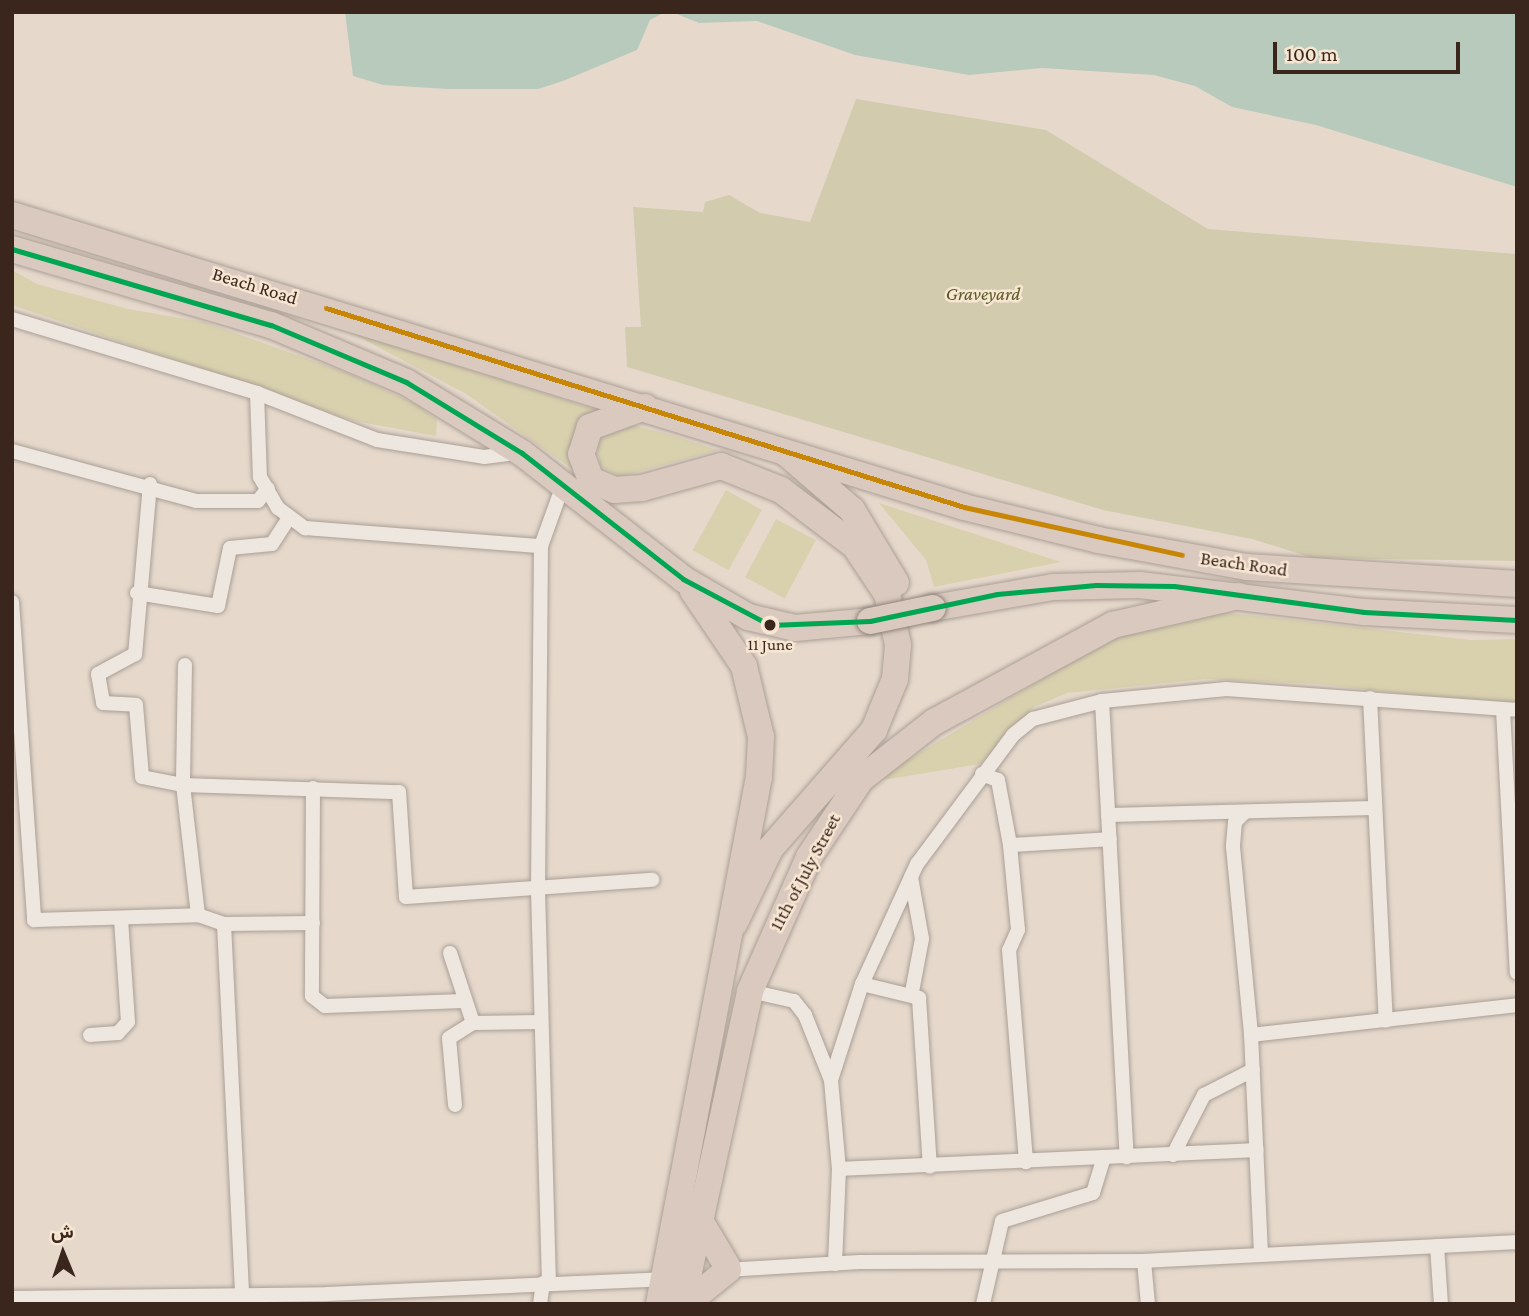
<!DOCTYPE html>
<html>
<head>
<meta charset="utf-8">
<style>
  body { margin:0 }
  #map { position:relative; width:1529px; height:1316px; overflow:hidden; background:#e6d9cc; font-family:"Crimson Pro",Vazirmatn,serif }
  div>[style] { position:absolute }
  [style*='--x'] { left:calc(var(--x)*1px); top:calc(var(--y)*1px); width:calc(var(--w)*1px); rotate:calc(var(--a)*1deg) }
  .green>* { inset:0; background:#d9d1ae; transform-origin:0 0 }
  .cemetery>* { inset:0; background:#d3cbae }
  .water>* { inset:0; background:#b8cabb }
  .roads { filter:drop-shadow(0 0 2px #ab9f96) drop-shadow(0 0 2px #ab9f96) }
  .street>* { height:14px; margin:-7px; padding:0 7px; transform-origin:7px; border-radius:7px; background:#eee7df }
  .highway>* { height:26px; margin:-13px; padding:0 13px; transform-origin:13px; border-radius:13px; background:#d9c9be }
  .bridges { filter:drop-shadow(0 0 2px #90847c) drop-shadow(0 0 2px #90847c) }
  .highway-bridge>* { height:26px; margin:-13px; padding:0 13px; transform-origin:13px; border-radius:13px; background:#d9c9be }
  .bus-1>* { height:5px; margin:-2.5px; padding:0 2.5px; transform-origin:2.5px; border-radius:2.5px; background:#00a651 }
  .bus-2>* { height:5px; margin:-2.5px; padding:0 2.5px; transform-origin:2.5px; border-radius:2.5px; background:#c88607 }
  .dots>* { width:19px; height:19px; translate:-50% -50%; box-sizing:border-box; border:4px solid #f7e6d2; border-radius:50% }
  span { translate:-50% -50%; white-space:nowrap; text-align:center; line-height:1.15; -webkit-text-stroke:5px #f7e6d2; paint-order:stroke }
  .bus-label { font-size:17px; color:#3a261d }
  .street-label { font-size:19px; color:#3a261d }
  .park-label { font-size:19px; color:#545822; font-style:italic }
  .frame { position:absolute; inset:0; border:14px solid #3a261d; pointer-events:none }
  .north { position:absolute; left:28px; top:1218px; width:70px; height:70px; -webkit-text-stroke:5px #f7e6d2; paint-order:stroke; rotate:358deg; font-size:19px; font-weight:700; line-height:28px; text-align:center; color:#3a261d }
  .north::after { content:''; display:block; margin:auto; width:24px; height:32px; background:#3a261d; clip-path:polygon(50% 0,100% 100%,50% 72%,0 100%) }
  .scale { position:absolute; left:1273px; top:42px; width:187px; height:32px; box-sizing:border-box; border:4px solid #3a261d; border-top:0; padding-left:9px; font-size:21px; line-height:24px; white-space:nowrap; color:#3a261d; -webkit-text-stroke:5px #f7e6d2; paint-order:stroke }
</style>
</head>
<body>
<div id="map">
  <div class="green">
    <div style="clip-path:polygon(12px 270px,37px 284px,128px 309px,204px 322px,347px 373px,416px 404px,437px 420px,436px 436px,355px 421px,12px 305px)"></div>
    <div style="clip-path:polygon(350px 332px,597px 410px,589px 419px,578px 473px,466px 394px)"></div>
    <div style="clip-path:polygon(624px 423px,668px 434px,718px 450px,619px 477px,600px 465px,597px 447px,599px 437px)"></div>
    <div style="left:726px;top:490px;width:41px;height:69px;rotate:29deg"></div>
    <div style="clip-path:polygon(879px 503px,1061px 562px,934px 587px,926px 560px)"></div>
    <div style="left:776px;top:519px;width:45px;height:66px;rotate:28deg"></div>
    <div style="clip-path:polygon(1211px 611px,1471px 640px,1517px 639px,1517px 707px,1318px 684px,1205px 679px,1067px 693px,1034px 707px,980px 764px,871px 782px,1115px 635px)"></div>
  </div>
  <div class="cemetery">
    <div style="clip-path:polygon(856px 99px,1046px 130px,1208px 229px,1517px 254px,1517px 561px,1313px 558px,1252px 539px,1103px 510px,627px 367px,625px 327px,641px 327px,633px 207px,703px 212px,705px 202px,729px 195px,760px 213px,810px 222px)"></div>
  </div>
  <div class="water">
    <div style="clip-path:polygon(345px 12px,665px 12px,650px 20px,637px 50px,563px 81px,538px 89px,448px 89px,383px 85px,353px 76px)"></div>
    <div style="clip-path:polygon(672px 12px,1517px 12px,1517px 187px,1316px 125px,1232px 107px,1195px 86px,1154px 75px,1042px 68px,969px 75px,855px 55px,757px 21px,699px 23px)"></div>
  </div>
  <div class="roads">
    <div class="street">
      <div style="--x:12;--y:319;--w:256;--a:16.8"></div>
      <div style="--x:257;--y:393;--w:129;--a:21.4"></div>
      <div style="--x:377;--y:440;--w:108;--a:9"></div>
      <div style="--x:484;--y:457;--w:34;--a:-7"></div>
      <div style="--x:257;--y:393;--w:84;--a:88"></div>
      <div style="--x:260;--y:477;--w:36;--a:60"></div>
      <div style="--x:278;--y:508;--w:34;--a:37"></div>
      <div style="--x:305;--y:528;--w:237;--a:4.4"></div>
      <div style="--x:541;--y:546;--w:62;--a:-70.1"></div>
      <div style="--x:12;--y:451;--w:191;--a:15.2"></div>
      <div style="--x:196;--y:501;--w:62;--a:0"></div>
      <div style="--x:258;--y:501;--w:16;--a:-52"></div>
      <div style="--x:150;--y:484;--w:171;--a:95"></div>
      <div style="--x:135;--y:654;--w:42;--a:151.6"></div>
      <div style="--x:98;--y:674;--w:29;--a:80"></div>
      <div style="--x:103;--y:703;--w:33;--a:3"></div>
      <div style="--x:136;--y:705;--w:72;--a:85.2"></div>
      <div style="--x:142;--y:777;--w:42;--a:11"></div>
      <div style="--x:183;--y:785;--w:216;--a:1.9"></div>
      <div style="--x:399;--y:792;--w:105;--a:86.2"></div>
      <div style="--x:406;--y:897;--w:247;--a:-4"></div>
      <div style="--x:541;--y:546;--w:344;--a:90.5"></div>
      <div style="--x:538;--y:890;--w:392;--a:88.4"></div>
      <div style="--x:137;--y:593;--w:82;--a:9.1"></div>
      <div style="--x:218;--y:606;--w:59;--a:-78.3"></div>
      <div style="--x:230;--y:548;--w:42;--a:-5.4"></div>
      <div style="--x:272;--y:544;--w:31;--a:-57"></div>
      <div style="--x:12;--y:602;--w:319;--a:86"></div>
      <div style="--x:34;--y:920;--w:164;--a:-1.7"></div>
      <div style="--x:198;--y:915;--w:28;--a:19"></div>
      <div style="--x:224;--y:924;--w:89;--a:-0.6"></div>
      <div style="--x:185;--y:665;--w:120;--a:91"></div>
      <div style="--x:183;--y:785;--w:131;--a:83.4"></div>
      <div style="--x:1370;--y:698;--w:323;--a:87.2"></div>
      <div style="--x:1102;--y:701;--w:457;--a:86.9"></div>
      <div style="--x:1503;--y:709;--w:264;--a:87"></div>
      <div style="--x:982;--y:774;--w:17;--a:21"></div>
      <div style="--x:998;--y:780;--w:66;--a:79.5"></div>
      <div style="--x:1010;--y:845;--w:85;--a:84.6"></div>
      <div style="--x:1018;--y:930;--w:22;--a:114"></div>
      <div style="--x:1009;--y:950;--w:213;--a:85.4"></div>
      <div style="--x:313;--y:788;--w:208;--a:90.3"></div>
      <div style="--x:312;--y:996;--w:16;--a:38"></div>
      <div style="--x:325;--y:1006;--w:138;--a:-2.1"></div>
      <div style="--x:1245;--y:812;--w:14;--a:135"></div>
      <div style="--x:1235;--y:822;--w:25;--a:95"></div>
      <div style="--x:1233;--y:847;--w:189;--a:84.5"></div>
      <div style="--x:1108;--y:815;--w:267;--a:-1.5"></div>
      <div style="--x:1010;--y:845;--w:100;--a:-3.4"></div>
      <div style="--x:911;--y:877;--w:63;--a:79.9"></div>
      <div style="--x:922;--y:939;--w:54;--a:100.7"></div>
      <div style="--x:224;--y:924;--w:370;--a:87.2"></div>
      <div style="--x:450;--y:953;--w:74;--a:71.8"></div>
      <div style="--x:862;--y:984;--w:59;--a:13.8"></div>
      <div style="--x:919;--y:998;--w:169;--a:86.3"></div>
      <div style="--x:750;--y:991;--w:45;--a:12.8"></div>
      <div style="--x:794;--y:1001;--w:18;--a:52"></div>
      <div style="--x:805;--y:1015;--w:70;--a:68.2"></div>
      <div style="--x:831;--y:1080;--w:89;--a:84.9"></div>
      <div style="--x:839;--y:1169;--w:418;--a:-2.6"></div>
      <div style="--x:90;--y:1035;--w:28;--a:-4"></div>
      <div style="--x:118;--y:1033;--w:15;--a:-48"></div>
      <div style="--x:128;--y:1022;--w:103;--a:-93.9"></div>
      <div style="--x:831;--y:1080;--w:101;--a:-72.1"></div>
      <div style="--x:862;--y:984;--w:132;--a:-65.4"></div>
      <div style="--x:917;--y:864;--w:161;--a:-53.3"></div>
      <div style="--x:1013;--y:735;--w:26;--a:-39"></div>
      <div style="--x:1033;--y:719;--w:71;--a:-14.6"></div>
      <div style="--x:1102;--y:701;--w:125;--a:-5.5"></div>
      <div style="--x:1226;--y:689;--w:292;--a:4.1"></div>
      <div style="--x:455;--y:1105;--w:67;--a:-95.1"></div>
      <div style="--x:449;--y:1038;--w:28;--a:-32"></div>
      <div style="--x:473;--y:1023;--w:68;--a:-0.8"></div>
      <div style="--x:1173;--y:1155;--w:68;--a:-62.7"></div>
      <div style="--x:1204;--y:1095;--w:55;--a:-27"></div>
      <div style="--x:1437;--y:1246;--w:58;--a:86.1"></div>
      <div style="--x:1261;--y:1254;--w:219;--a:-92.6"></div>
      <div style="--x:1251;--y:1035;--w:268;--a:-6.4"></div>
      <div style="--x:1144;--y:1261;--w:43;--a:84.7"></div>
      <div style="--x:835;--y:1264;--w:95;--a:-87.6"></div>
      <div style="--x:725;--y:1270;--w:135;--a:-3.4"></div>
      <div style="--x:860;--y:1262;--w:284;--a:-0.2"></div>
      <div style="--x:1144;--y:1261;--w:373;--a:-2.9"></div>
      <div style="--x:12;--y:1298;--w:315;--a:-0.7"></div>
      <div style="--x:327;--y:1294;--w:337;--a:-2.5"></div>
      <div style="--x:540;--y:1304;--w:21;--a:-82"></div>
      <div style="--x:983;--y:1304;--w:85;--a:-77.1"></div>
      <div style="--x:1002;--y:1221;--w:95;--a:-17.1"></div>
      <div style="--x:1093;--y:1193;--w:37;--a:-73"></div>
    </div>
    <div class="highway">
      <div style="--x:12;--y:215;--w:996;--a:17.05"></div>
      <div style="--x:964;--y:507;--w:138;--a:13.8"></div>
      <div style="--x:1098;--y:540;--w:151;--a:10.3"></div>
      <div style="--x:1247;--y:567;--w:271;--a:3.6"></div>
      <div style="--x:12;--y:249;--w:270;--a:16.4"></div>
      <div style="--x:271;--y:325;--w:147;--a:22.9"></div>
      <div style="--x:406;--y:382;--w:136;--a:31.5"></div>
      <div style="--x:522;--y:453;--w:204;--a:38"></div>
      <div style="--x:683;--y:579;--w:75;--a:30.3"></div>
      <div style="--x:748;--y:617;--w:48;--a:13.2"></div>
      <div style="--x:795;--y:628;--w:75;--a:-5.3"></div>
      <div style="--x:645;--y:407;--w:59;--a:160"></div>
      <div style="--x:590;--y:427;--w:28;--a:108"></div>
      <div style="--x:581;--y:454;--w:28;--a:69"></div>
      <div style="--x:591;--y:480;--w:25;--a:23"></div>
      <div style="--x:614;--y:490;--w:28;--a:-4"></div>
      <div style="--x:642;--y:488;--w:82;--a:-15.6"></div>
      <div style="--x:721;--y:466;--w:65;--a:21.8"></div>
      <div style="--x:781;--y:490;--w:93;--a:37.1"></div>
      <div style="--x:855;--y:546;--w:58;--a:56.3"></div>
      <div style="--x:887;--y:594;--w:52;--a:77.8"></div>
      <div style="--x:898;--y:645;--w:34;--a:95"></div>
      <div style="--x:895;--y:679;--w:55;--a:112.4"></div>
      <div style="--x:874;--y:730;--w:158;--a:131.2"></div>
      <div style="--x:770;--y:849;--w:83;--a:115.6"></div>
      <div style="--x:787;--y:454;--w:86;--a:40.7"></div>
      <div style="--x:852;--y:510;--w:85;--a:58.9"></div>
      <div style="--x:933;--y:608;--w:122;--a:-9.9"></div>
      <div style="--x:1053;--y:587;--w:87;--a:-1.3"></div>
      <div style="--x:1140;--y:585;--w:226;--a:6.9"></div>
      <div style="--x:1364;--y:612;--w:153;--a:3"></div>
      <div style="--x:699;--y:1219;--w:55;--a:59.2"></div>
      <div style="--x:659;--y:1304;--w:536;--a:-79.26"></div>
      <div style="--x:759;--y:777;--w:40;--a:-87.1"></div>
      <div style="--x:761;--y:737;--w:73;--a:-103.5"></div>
      <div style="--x:744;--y:666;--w:91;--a:-124.2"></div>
      <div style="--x:682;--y:1304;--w:320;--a:-77.7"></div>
      <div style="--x:750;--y:991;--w:146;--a:-66.2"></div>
      <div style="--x:809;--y:857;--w:94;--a:-56.3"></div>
      <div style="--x:861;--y:779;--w:93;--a:-38"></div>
      <div style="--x:934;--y:722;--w:204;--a:-28.5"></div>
      <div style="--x:1113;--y:625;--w:129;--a:-13"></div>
      <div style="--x:686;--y:1304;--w:54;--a:-39"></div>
    </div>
  </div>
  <div class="bridges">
    <div class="highway-bridge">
      <div style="--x:870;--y:621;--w:64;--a:-11.7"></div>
    </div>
  </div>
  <div class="bus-1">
    <div style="--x:12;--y:249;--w:270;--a:16.4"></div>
    <div style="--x:271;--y:325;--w:147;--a:22.9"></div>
    <div style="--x:406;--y:382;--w:136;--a:31.5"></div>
    <div style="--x:522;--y:453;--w:204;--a:38"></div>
    <div style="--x:683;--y:579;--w:98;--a:27.9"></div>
    <div style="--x:770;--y:625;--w:100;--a:-2.3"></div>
    <div style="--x:870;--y:621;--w:130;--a:-12"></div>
    <div style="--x:997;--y:594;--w:99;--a:-5.2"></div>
    <div style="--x:1096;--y:585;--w:78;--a:0.7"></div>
    <div style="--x:1174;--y:586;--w:192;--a:7.8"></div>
    <div style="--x:1364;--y:612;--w:153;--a:3"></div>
  </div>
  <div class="bus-2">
    <div style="--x:326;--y:308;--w:668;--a:17.32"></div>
    <div style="--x:964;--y:507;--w:223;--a:12.4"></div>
  </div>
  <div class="dots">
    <div style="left:770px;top:625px;background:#3a261d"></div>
  </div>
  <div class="bus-label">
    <span style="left:770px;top:645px">11 June</span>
  </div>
  <div class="street-label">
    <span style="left:255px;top:286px;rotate:17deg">Beach Road</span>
    <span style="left:1244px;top:564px;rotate:8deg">Beach Road</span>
    <span style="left:805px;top:872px;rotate:-62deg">11th of July Street</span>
  </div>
  <div class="park-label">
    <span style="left:983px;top:294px">Graveyard</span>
  </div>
  <div class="frame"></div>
  <div class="north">ش</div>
  <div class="scale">100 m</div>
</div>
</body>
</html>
